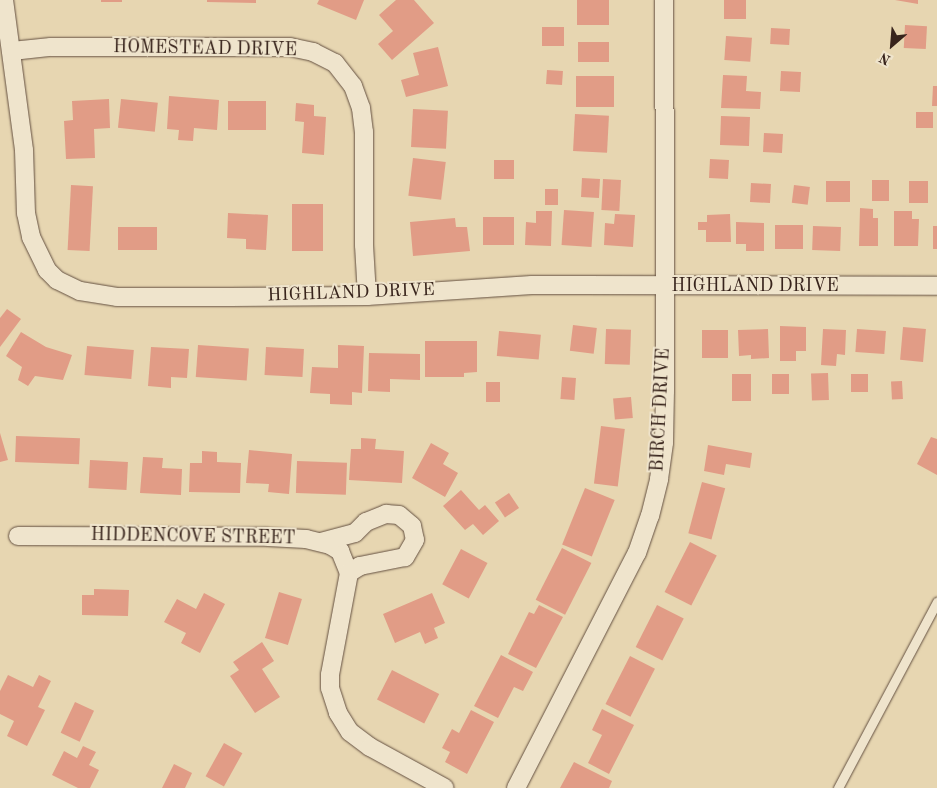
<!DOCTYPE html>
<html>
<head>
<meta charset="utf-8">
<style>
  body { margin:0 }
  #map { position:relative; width:937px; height:788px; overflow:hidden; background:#e7d6b1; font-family:"Old Standard TT",serif }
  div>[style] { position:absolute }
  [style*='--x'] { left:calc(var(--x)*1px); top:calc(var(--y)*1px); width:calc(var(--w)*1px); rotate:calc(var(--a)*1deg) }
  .building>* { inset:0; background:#e19c86; transform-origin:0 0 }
  .roads { filter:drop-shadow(0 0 1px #645041) drop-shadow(0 0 1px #645041) }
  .lane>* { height:9px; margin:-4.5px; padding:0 4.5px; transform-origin:4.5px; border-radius:4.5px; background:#efe4cc }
  .street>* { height:18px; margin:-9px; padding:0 9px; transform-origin:9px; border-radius:9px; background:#efe4cc }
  span { translate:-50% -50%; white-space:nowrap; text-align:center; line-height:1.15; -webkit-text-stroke:4px #efe4cc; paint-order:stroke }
  .street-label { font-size:18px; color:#38241c }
  .north { position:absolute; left:867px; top:20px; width:50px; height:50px; -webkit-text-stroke:4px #efe4cc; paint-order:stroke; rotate:207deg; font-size:14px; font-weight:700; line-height:20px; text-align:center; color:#38241c }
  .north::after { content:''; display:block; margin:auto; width:18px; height:22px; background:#38241c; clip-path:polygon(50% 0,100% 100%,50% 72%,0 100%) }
</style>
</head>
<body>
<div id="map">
  <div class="building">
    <div style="left:101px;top:0;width:21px;height:2px"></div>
    <div style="clip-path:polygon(207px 0,256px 0,256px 3px,207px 2px)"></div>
    <div style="clip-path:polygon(319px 0,364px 0,356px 20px,317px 4px)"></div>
    <div style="clip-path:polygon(396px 0,414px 0,434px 23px,392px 60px,378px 44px,393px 31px,379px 15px)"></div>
    <div style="left:577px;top:0;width:32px;height:25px"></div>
    <div style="left:724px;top:0;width:22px;height:19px"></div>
    <div style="clip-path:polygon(895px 0,918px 0,918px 4px)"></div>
    <div style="left:905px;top:25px;width:22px;height:23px;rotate:3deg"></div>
    <div style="left:542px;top:27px;width:22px;height:19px"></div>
    <div style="left:771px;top:28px;width:19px;height:16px;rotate:3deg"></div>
    <div style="left:726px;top:36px;width:26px;height:24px;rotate:4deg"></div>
    <div style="left:578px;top:42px;width:31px;height:20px"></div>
    <div style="clip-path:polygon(438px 47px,448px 86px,406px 97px,401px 80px,419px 75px,413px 53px)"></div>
    <div style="left:547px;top:70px;width:16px;height:14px;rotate:4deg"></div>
    <div style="left:781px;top:71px;width:20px;height:20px;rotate:3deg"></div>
    <div style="clip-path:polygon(723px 75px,747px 76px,746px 91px,761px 92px,760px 109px,721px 108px)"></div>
    <div style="left:576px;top:76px;width:38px;height:31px"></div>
    <div style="clip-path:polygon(933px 86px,937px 86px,937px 106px,932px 106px)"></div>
    <div style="clip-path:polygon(169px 96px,219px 100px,217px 130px,194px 128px,193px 141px,178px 140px,179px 130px,167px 129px)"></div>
    <div style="clip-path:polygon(109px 99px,110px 128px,94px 129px,95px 158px,66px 159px,64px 121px,73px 120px,72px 101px)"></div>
    <div style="left:121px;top:99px;width:37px;height:29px;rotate:6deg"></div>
    <div style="left:228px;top:101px;width:38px;height:29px"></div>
    <div style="clip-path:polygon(296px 103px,314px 105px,314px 116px,326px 117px,324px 155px,302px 153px,304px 122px,295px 121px)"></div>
    <div style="left:413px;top:109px;width:35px;height:38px;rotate:3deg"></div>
    <div style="left:916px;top:112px;width:17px;height:16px"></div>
    <div style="left:575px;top:114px;width:34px;height:37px;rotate:3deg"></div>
    <div style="left:721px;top:116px;width:29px;height:29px;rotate:2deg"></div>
    <div style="left:764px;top:133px;width:19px;height:19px;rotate:3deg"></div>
    <div style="left:413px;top:158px;width:33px;height:38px;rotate:7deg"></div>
    <div style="left:710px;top:159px;width:19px;height:19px;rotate:3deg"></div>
    <div style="left:494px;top:160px;width:20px;height:19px"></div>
    <div style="left:582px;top:178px;width:18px;height:19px;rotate:3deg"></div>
    <div style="left:603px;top:179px;width:18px;height:31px;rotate:3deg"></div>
    <div style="left:872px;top:180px;width:17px;height:21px"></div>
    <div style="left:826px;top:181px;width:24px;height:21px"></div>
    <div style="left:909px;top:181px;width:19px;height:22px"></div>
    <div style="left:751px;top:183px;width:20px;height:19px;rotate:3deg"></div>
    <div style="left:71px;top:185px;width:22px;height:65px;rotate:3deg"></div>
    <div style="left:794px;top:185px;width:16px;height:18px;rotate:7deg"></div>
    <div style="left:545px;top:189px;width:13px;height:16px"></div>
    <div style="left:292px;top:204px;width:31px;height:47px"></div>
    <div style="clip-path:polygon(860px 208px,873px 209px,873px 218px,878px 218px,878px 246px,859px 246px)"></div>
    <div style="left:564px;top:210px;width:30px;height:35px;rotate:4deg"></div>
    <div style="clip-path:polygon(536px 211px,552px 211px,551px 246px,525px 245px,526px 222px,536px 223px)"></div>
    <div style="clip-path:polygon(894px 211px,912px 211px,912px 219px,919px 219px,918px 246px,894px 246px)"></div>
    <div style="clip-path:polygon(228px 213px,268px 215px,266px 250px,246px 249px,246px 239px,227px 238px)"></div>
    <div style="clip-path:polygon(615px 214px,635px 215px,633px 247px,604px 245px,605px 223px,614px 224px)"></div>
    <div style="clip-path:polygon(730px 214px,731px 242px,706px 242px,706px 230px,698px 230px,698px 222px,707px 222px,707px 215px)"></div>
    <div style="left:514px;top:217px;width:28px;height:31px;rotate:90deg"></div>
    <div style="clip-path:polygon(455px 218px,456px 227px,467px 227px,470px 251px,413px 256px,410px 222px)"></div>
    <div style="clip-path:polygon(736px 222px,764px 223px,764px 251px,746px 251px,746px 244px,736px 244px)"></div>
    <div style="left:775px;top:225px;width:28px;height:24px"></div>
    <div style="left:813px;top:226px;width:28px;height:24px;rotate:2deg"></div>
    <div style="left:933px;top:226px;width:4px;height:23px"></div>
    <div style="left:118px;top:227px;width:39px;height:23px"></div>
    <div style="clip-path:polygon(7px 309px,21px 319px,0 347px,0 318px)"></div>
    <div style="left:573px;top:325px;width:24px;height:26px;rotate:7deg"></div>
    <div style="clip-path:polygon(780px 326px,806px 327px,806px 351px,796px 351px,796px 361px,780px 361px)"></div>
    <div style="left:903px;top:327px;width:23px;height:33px;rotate:5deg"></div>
    <div style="left:606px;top:329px;width:25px;height:35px;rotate:2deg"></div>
    <div style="clip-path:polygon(768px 329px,769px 358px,751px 359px,751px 355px,739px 356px,738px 330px)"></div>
    <div style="clip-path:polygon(823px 329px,846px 330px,845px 355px,837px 354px,836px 366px,821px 365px)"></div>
    <div style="left:857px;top:329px;width:29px;height:23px;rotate:4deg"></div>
    <div style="left:702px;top:330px;width:26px;height:28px"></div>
    <div style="left:499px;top:331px;width:42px;height:25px;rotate:5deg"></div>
    <div style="clip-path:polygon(21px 332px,46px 347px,72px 355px,63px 380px,35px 376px,28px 386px,18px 380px,22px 367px,6px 356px)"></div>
    <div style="clip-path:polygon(425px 341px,477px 341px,477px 372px,464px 373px,464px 377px,425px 377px)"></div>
    <div style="left:198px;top:345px;width:51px;height:32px;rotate:4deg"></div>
    <div style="clip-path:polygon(338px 345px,364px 346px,362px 393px,352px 392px,352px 405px,330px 404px,330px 394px,310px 393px,312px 367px,338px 368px)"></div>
    <div style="left:87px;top:346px;width:47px;height:29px;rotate:5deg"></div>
    <div style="clip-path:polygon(151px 347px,189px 349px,187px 378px,171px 377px,171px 388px,148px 386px)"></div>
    <div style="left:266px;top:347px;width:38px;height:28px;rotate:3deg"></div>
    <div style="clip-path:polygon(369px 353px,420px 354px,420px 380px,390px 379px,390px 392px,368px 391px)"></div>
    <div style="left:828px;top:373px;width:27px;height:17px;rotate:88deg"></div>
    <div style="left:732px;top:374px;width:19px;height:27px"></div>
    <div style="left:772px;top:374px;width:17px;height:20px"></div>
    <div style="left:851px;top:374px;width:17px;height:18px"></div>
    <div style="left:562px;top:377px;width:14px;height:22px;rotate:4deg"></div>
    <div style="left:902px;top:381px;width:18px;height:11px;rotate:87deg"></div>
    <div style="left:486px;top:382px;width:14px;height:20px"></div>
    <div style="left:631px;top:397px;width:21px;height:18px;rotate:85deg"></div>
    <div style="left:601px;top:426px;width:24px;height:58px;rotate:7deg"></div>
    <div style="clip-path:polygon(0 433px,8px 460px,0 462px)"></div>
    <div style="left:16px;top:436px;width:64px;height:26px;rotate:2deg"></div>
    <div style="clip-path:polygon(931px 437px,937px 439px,937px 475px,917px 464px)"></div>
    <div style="clip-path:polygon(361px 438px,376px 439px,375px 449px,404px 451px,402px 483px,349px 480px,351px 449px,361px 449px)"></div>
    <div style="clip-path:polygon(431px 443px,449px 453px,443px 464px,458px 473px,445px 497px,412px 478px)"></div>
    <div style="clip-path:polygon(708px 445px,752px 453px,750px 468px,726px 464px,724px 475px,704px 471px)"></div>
    <div style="clip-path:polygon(249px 450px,292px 454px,289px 494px,268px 492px,269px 484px,246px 483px)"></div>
    <div style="clip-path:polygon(202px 451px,217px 452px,217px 462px,241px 463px,240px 493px,189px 492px,190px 463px,202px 463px)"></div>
    <div style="clip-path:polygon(143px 457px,163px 458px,162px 468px,182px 469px,181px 495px,140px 493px)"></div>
    <div style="left:90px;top:460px;width:38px;height:28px;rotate:3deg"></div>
    <div style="left:297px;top:461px;width:50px;height:32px;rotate:2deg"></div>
    <div style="left:702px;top:482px;width:24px;height:53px;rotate:15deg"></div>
    <div style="left:585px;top:488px;width:32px;height:61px;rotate:22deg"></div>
    <div style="clip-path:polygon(461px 490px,479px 510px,485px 505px,499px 521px,483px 535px,473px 524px,465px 530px,443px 506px)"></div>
    <div style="left:509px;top:493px;width:18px;height:17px;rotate:56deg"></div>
    <div style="left:690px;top:542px;width:30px;height:56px;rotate:27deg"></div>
    <div style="left:562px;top:548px;width:33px;height:58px;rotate:27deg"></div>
    <div style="left:461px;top:549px;width:30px;height:40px;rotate:28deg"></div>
    <div style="clip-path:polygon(94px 589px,129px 590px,128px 616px,82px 615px,82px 595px,94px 595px)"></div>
    <div style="left:279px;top:592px;width:24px;height:48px;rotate:17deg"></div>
    <div style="clip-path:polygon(204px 593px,225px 604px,200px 653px,181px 643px,186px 633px,164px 622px,177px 599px,196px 609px)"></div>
    <div style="clip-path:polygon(432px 593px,445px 623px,434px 628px,438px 638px,425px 644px,420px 632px,395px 643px,383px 614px)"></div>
    <div style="clip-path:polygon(539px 605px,563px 617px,536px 668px,508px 654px,529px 612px,534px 614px)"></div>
    <div style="left:657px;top:605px;width:30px;height:47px;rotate:27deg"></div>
    <div style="clip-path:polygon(262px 642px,274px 661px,262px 669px,280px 697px,255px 713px,230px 676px,239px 670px,233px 662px)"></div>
    <div style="clip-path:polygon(501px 655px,533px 672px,523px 691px,514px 687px,498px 718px,474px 706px)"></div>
    <div style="left:630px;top:656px;width:28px;height:54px;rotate:27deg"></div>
    <div style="left:392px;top:670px;width:53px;height:33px;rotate:27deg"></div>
    <div style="clip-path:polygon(8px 675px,33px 687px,39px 675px,51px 681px,38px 707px,45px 710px,27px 746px,7px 736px,14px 721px,0 714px,0 691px)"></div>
    <div style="left:75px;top:702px;width:21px;height:34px;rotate:25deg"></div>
    <div style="clip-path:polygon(602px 709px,634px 725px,609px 774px,588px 763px,602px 735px,592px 730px)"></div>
    <div style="clip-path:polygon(471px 710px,494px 722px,467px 774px,445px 762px,450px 752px,442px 748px,452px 729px,459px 733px)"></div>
    <div style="left:224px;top:743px;width:21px;height:38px;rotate:29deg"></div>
    <div style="clip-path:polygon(83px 746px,96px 752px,89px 765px,99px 770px,90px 788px,78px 788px,52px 775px,64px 751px,77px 758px)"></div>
    <div style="clip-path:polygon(574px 762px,612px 781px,609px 788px,560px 788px)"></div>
    <div style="clip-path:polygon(174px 764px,192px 773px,185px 788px,162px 788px)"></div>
  </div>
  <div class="roads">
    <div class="lane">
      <div style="--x:838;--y:788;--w:211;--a:-62"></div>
    </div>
    <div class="street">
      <div style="--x:4;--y:0;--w:151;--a:82.4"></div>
      <div style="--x:24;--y:150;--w:63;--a:88.2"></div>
      <div style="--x:26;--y:213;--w:25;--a:78"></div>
      <div style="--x:31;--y:237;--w:37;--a:64"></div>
      <div style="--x:47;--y:270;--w:14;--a:45"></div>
      <div style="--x:57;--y:280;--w:25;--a:26"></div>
      <div style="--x:80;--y:291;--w:37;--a:9"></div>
      <div style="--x:117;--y:297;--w:113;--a:0"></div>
      <div style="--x:230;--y:297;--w:137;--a:-0.4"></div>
      <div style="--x:367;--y:296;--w:165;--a:-3.8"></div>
      <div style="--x:532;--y:285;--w:405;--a:0.1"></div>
      <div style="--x:12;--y:51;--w:39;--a:-6"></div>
      <div style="--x:51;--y:47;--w:239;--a:0"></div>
      <div style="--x:290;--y:47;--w:24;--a:12"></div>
      <div style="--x:313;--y:52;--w:25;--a:27"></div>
      <div style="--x:335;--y:63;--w:29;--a:52"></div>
      <div style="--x:353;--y:86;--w:23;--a:70"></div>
      <div style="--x:361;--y:108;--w:24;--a:83"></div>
      <div style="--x:364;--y:132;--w:113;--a:90"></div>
      <div style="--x:364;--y:245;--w:51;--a:86.6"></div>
      <div style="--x:18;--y:536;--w:250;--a:0.2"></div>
      <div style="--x:268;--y:537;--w:38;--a:3"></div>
      <div style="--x:306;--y:539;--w:25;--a:14"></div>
      <div style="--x:330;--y:545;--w:12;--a:31"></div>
      <div style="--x:340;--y:551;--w:24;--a:68"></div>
      <div style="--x:349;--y:573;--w:104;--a:100.6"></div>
      <div style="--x:330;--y:675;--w:13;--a:90"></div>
      <div style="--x:330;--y:688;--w:26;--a:72"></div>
      <div style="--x:338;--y:713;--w:22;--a:58"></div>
      <div style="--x:350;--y:732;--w:25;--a:37"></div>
      <div style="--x:370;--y:747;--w:85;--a:28.7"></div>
      <div style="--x:321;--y:542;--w:35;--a:-15"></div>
      <div style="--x:355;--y:533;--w:16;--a:-45"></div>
      <div style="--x:366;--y:522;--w:22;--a:-22"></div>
      <div style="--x:386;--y:514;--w:13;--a:4"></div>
      <div style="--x:399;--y:515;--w:17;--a:40"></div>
      <div style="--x:412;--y:526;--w:14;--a:78"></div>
      <div style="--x:415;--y:540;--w:20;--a:120"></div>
      <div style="--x:405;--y:557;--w:46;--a:168.7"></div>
      <div style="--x:360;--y:566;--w:13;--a:148"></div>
      <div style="--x:516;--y:788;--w:264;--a:-62.8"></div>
      <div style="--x:637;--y:553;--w:39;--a:-71"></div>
      <div style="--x:650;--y:516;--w:38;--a:-76"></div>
      <div style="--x:659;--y:479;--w:37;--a:-82"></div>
      <div style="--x:664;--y:442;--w:51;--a:-88.9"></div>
      <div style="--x:665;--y:391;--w:391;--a:-90.1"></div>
    </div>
  </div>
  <div class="street-label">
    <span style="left:205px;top:49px;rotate:1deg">HOMESTEAD DRIVE</span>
    <span style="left:755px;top:286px">HIGHLAND DRIVE</span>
    <span style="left:351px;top:293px;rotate:-2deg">HIGHLAND DRIVE</span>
    <span style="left:661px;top:410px;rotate:-87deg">BIRCH DRIVE</span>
    <span style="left:193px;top:537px;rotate:1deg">HIDDENCOVE STREET</span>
  </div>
  <div class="north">N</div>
</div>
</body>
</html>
